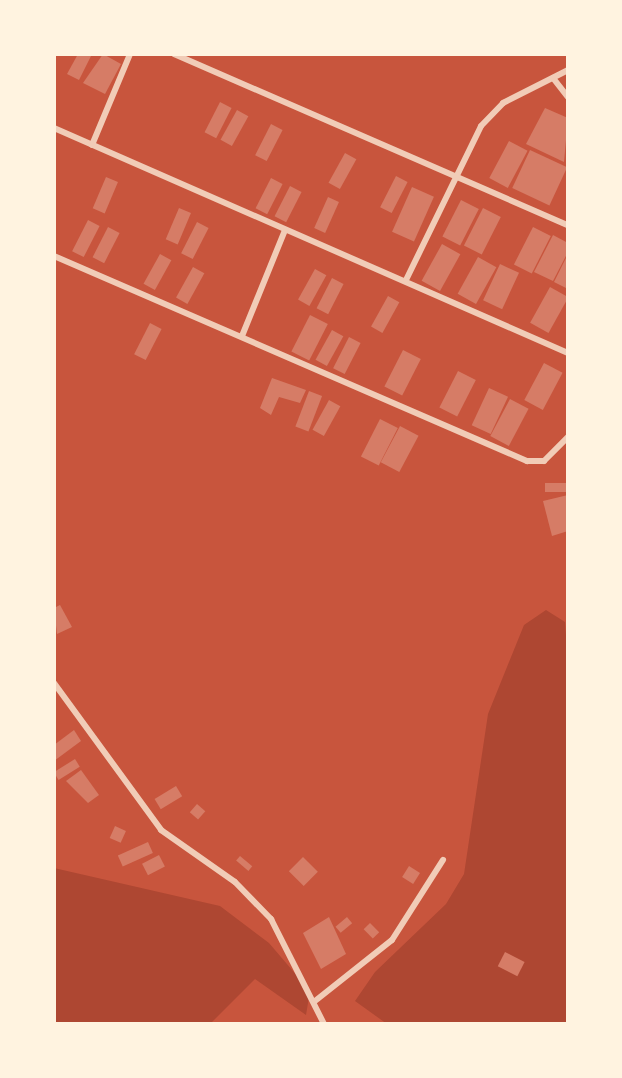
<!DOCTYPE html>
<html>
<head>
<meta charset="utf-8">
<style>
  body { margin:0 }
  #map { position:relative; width:622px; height:1078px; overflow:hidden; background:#c8553d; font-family:Jost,sans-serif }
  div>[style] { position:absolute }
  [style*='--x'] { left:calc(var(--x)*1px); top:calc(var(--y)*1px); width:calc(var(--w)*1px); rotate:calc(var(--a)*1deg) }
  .green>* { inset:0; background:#ae4732 }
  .building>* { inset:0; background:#d67c66; transform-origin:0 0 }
  .minor>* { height:6px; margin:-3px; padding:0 3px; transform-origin:3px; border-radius:3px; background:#f1ccb7 }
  span { translate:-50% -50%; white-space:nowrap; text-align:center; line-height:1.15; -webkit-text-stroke:8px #fff3e0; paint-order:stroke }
  .frame { position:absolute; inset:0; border:56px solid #fff3e0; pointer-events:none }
</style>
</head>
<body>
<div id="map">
  <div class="green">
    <div style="clip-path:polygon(546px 610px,565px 622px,568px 662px,568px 1024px,387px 1024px,355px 1001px,375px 972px,446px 904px,464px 874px,488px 714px,524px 625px)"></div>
    <div style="clip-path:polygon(54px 868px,220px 906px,269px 943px,310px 991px,306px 1015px,255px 979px,210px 1024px,54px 1024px)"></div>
  </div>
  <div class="building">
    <div style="clip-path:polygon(78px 54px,92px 54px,79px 80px,67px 74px)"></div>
    <div style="clip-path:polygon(103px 54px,121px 64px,105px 94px,83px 83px)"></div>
    <div style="left:220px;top:102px;width:13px;height:34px;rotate:27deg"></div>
    <div style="clip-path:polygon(545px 108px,568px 118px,564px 162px,526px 144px)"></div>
    <div style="left:237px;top:110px;width:13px;height:34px;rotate:29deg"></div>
    <div style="left:271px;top:124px;width:13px;height:35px;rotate:27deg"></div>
    <div style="left:509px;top:141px;width:21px;height:42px;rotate:28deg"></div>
    <div style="left:530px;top:150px;width:41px;height:42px;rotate:25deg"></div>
    <div style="left:345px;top:153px;width:13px;height:34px;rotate:29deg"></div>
    <div style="left:396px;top:176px;width:13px;height:35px;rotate:27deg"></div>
    <div style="left:106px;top:177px;width:13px;height:34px;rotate:23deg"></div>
    <div style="left:271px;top:178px;width:13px;height:34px;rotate:27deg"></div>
    <div style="left:290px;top:186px;width:13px;height:34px;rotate:27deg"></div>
    <div style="left:412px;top:187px;width:24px;height:49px;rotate:24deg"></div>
    <div style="left:328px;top:197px;width:12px;height:34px;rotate:24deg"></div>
    <div style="left:461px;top:200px;width:20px;height:41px;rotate:27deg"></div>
    <div style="left:179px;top:208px;width:13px;height:34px;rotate:23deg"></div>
    <div style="left:483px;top:208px;width:20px;height:42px;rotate:27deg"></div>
    <div style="left:88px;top:220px;width:13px;height:35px;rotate:27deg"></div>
    <div style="left:197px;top:222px;width:13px;height:35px;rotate:27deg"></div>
    <div style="left:108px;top:227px;width:13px;height:34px;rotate:27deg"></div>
    <div style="left:533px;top:227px;width:20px;height:42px;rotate:27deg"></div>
    <div style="clip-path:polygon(553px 235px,568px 243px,568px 252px,553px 281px,534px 272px)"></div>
    <div style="left:442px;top:244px;width:21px;height:42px;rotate:29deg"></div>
    <div style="left:160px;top:254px;width:13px;height:34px;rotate:29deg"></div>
    <div style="clip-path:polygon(568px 254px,568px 289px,554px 282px)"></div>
    <div style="left:478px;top:257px;width:21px;height:42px;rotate:29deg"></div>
    <div style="left:500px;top:264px;width:21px;height:40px;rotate:25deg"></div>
    <div style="left:193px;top:267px;width:13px;height:35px;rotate:29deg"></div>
    <div style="left:315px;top:269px;width:13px;height:35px;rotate:29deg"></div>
    <div style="left:332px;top:278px;width:13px;height:34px;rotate:27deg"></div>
    <div style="left:550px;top:287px;width:21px;height:41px;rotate:29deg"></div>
    <div style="left:388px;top:296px;width:13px;height:35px;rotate:29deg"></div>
    <div style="left:310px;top:315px;width:20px;height:41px;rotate:27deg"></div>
    <div style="left:150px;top:323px;width:13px;height:35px;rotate:27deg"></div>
    <div style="left:332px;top:330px;width:13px;height:34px;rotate:29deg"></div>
    <div style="left:349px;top:337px;width:13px;height:35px;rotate:27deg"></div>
    <div style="left:403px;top:350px;width:20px;height:41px;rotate:27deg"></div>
    <div style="left:544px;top:363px;width:21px;height:42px;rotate:28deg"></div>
    <div style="left:458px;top:371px;width:20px;height:41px;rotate:27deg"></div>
    <div style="clip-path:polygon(272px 378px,306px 390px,300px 403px,279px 397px,271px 415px,260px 408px)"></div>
    <div style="left:489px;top:388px;width:21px;height:41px;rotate:25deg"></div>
    <div style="left:309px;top:391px;width:14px;height:38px;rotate:21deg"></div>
    <div style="left:510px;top:399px;width:21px;height:42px;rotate:28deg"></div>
    <div style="left:329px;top:400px;width:13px;height:34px;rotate:29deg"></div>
    <div style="left:380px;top:419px;width:20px;height:42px;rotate:27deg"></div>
    <div style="left:400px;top:426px;width:21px;height:41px;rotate:28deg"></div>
    <div style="left:568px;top:483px;width:9px;height:23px;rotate:90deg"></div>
    <div style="clip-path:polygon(568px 495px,568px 531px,552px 536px,543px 501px)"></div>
    <div style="clip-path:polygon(60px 605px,72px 627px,57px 634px,54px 608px)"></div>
    <div style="clip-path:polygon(74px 730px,81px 741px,54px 761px,54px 745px)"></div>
    <div style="left:75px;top:759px;width:9px;height:25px;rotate:58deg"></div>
    <div style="clip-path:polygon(81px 770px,99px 795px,88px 803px,66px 781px)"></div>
    <div style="left:176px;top:786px;width:12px;height:25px;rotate:59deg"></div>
    <div style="left:197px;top:804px;width:11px;height:11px;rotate:41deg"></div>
    <div style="left:115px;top:826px;width:12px;height:13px;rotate:24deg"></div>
    <div style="left:148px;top:842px;width:12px;height:33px;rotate:66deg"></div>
    <div style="left:159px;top:855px;width:13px;height:19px;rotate:63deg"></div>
    <div style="left:240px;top:856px;width:16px;height:6px;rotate:40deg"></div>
    <div style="left:303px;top:857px;width:21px;height:20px;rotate:45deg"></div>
    <div style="left:409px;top:866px;width:13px;height:13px;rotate:32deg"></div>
    <div style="clip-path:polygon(329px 917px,346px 954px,321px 969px,303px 933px)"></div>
    <div style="left:347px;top:917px;width:8px;height:15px;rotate:50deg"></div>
    <div style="left:370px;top:923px;width:13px;height:9px;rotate:45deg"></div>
    <div style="left:505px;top:952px;width:22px;height:16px;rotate:27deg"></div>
  </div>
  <div class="minor">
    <div style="--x:174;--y:54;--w:430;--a:23.5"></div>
    <div style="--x:553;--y:78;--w:24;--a:52"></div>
    <div style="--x:54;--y:128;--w:561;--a:23.64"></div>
    <div style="--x:92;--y:145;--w:99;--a:-67.3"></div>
    <div style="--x:54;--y:256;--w:516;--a:23.43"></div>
    <div style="--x:527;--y:461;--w:17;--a:0"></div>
    <div style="--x:544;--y:461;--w:34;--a:-45"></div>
    <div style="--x:406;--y:280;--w:171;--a:-64"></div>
    <div style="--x:481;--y:126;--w:32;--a:-46"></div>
    <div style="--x:503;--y:103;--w:73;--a:-26.9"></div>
    <div style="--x:242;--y:336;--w:114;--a:-67.9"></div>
    <div style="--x:54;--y:683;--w:182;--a:53.9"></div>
    <div style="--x:161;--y:830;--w:90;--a:35.1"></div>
    <div style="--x:235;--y:882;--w:52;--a:45.8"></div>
    <div style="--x:271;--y:919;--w:118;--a:63.2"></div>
    <div style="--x:315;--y:1001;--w:98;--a:-38.4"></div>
    <div style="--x:392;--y:940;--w:95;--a:-57.5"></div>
  </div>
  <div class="frame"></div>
</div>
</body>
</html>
